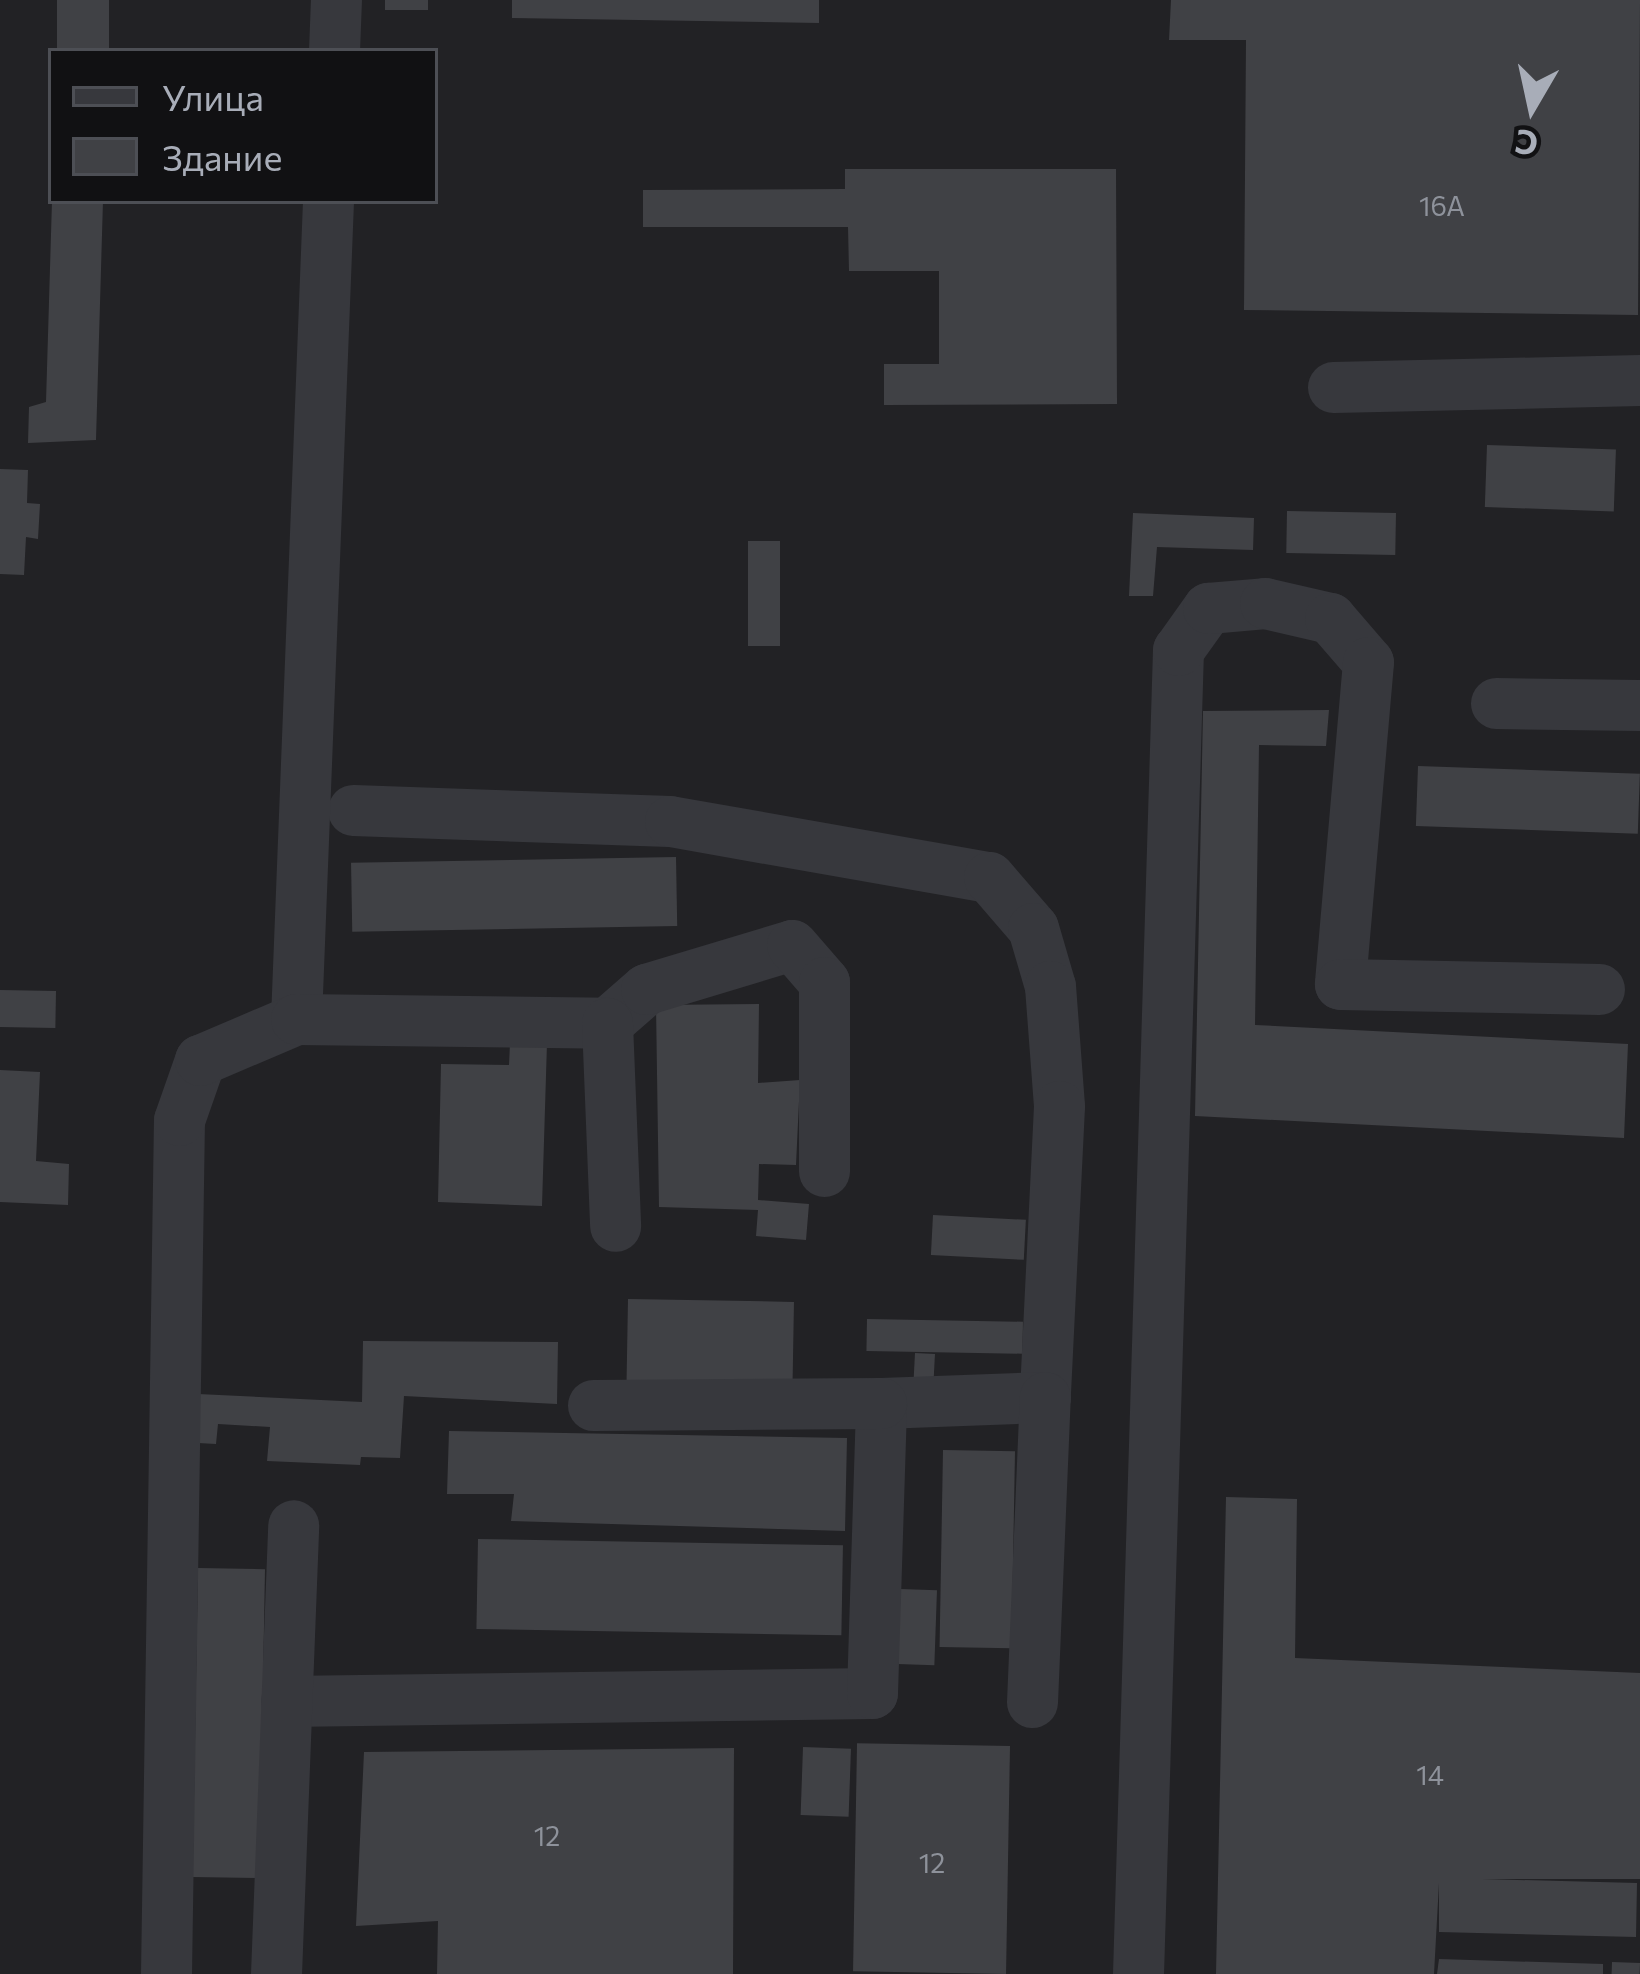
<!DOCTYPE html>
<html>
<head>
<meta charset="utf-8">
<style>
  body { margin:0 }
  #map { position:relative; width:1640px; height:1974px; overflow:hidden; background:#161618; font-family:Commissioner,sans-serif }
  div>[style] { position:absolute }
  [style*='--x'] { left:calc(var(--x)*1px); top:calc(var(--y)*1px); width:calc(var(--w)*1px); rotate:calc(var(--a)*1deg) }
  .built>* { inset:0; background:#222225 }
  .building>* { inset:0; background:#404145; transform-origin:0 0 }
  .minor>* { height:51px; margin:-25.5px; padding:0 25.5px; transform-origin:25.5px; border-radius:25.5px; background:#37383d }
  span { translate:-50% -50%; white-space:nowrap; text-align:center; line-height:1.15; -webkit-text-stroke:12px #111113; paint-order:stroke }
  .number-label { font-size:27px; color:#8e929b }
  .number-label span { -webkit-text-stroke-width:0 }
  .legend { position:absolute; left:48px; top:48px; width:390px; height:156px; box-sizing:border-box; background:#111113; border:3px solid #4d4f55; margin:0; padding:15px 21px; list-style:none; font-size:36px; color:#a8adb8 }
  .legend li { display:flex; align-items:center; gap:24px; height:60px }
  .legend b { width:60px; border:3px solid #4d4f55 }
  .north { position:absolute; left:1472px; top:48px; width:120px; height:120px; -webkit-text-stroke:9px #111113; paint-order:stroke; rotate:189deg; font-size:33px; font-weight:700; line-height:48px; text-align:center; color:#a8adb8 }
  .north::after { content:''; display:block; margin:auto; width:42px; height:54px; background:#a8adb8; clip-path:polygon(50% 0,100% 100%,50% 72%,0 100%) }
</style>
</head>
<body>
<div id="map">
  <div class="built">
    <div style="clip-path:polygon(evenodd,0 0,1640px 0,1640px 1974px,0 1974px,0 0,51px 51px,435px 51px,435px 201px,51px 201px,51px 51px)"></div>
  </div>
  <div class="building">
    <div style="left:57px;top:0;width:52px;height:51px"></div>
    <div style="left:385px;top:0;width:43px;height:10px"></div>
    <div style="clip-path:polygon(512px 0,819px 0,819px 23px,512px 18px)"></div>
    <div style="clip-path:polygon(1171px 0,1640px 0,1638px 315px,1244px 310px,1246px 40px,1169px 40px)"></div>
    <div style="clip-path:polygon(845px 169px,1116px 169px,1117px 404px,884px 405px,884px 364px,939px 364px,939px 271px,849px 271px,848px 227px,643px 227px,643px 190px,845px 189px)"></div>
    <div style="clip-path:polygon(52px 201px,103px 201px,96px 440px,28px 443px,29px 407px,46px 402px)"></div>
    <div style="left:1487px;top:445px;width:129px;height:62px;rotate:2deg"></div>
    <div style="clip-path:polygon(0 469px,28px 470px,27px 503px,40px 504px,38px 539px,26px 537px,24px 575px,0 574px)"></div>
    <div style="left:1287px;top:511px;width:109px;height:42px;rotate:1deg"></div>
    <div style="clip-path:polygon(1133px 513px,1254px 518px,1253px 550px,1157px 547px,1153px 596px,1129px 596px)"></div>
    <div style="left:748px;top:541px;width:32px;height:105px"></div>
    <div style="clip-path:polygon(1329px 710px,1326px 746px,1259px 745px,1255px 1025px,1628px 1044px,1624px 1138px,1195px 1116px,1203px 711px)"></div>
    <div style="left:1418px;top:766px;width:222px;height:60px;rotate:2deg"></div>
    <div style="left:676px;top:857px;width:69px;height:325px;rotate:89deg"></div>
    <div style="left:0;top:990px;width:56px;height:37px;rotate:1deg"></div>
    <div style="clip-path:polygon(759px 1004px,758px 1083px,800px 1080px,796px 1165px,759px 1164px,758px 1200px,809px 1204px,806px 1240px,756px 1236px,758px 1210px,659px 1207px,656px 1005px)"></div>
    <div style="clip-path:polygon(510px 1043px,547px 1043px,542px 1206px,438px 1202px,441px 1064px,509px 1065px)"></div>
    <div style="clip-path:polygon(0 1070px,40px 1072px,36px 1161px,69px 1164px,68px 1205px,0 1202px)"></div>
    <div style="left:933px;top:1215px;width:93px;height:40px;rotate:3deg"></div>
    <div style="left:628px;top:1299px;width:166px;height:88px;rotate:1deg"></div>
    <div style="left:867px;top:1319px;width:156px;height:32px;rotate:1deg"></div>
    <div style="clip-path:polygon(363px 1341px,558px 1342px,557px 1404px,404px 1396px,400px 1458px,361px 1457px,360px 1465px,267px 1461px,270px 1427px,218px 1424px,216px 1444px,198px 1443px,198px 1394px,362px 1402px)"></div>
    <div style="left:915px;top:1353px;width:20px;height:28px;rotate:3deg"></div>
    <div style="clip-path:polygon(449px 1431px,847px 1438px,845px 1531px,511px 1521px,514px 1494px,447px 1494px)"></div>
    <div style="left:943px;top:1450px;width:72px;height:197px;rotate:1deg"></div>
    <div style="clip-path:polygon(1226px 1497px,1297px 1499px,1295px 1658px,1640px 1673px,1640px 1879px,1482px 1879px,1637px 1883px,1636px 1937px,1439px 1932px,1439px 1883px,1434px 1974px,1216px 1974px)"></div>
    <div style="left:478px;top:1539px;width:365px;height:90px;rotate:1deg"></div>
    <div style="left:198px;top:1568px;width:67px;height:309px;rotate:1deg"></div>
    <div style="left:900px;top:1589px;width:37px;height:75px;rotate:2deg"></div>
    <div style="left:1010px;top:1746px;width:228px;height:153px;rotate:91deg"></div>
    <div style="left:803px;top:1747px;width:48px;height:68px;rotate:2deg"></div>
    <div style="clip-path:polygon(734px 1748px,733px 1974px,437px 1974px,438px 1921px,356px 1926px,364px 1752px)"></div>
    <div style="clip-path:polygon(1439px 1959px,1603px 1964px,1603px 1974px,1437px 1974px)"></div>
    <div style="left:1612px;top:1962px;width:28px;height:12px;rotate:2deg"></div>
  </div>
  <div class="minor">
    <div style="--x:334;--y:51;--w:51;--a:-87.8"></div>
    <div style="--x:1333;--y:387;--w:307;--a:-1.3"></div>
    <div style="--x:1496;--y:703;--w:144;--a:0.8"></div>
    <div style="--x:353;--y:810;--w:317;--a:2"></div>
    <div style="--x:670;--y:821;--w:324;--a:10"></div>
    <div style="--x:989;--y:877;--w:67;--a:49.2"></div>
    <div style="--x:1033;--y:928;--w:60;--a:73.7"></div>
    <div style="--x:1050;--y:986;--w:120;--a:85.7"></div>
    <div style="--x:1059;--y:1106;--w:291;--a:92.8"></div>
    <div style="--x:1045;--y:1397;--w:164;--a:177.9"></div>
    <div style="--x:296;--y:1019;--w:819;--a:-87.76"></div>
    <div style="--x:607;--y:1023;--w:52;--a:-41.1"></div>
    <div style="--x:646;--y:989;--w:152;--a:-16.8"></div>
    <div style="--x:792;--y:945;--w:49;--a:49.1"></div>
    <div style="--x:824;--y:982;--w:189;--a:90"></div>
    <div style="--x:286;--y:1701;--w:586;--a:-0.78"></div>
    <div style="--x:872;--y:1693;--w:290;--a:-88.2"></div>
    <div style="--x:881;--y:1403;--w:288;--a:179.6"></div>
    <div style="--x:1032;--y:1702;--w:305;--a:-87.6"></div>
    <div style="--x:166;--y:1974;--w:854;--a:-89.13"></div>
    <div style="--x:179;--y:1120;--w:64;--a:-70.7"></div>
    <div style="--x:200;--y:1060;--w:104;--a:-23.1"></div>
    <div style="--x:296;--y:1019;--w:311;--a:0.7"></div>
    <div style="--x:607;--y:1023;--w:203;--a:87.7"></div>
    <div style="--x:276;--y:1974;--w:449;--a:-87.8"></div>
    <div style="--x:1138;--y:1974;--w:1325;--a:-88.27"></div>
    <div style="--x:1178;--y:650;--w:52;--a:-54.5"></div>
    <div style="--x:1208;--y:608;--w:57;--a:-5"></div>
    <div style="--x:1265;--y:603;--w:67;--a:13"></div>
    <div style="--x:1330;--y:618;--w:58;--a:49.2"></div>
    <div style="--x:1368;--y:662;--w:323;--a:95"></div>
    <div style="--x:1340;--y:984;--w:259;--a:1.1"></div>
  </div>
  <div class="number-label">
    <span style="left:1442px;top:206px">16А</span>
    <span style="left:1430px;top:1775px">14</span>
    <span style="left:547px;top:1836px">12</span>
    <span style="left:932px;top:1863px">12</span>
  </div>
  <ul class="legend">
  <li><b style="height:15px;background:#37383d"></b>Улица</li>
  <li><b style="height:33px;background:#404145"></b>Здание</li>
  </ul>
  <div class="north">С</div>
</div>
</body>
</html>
